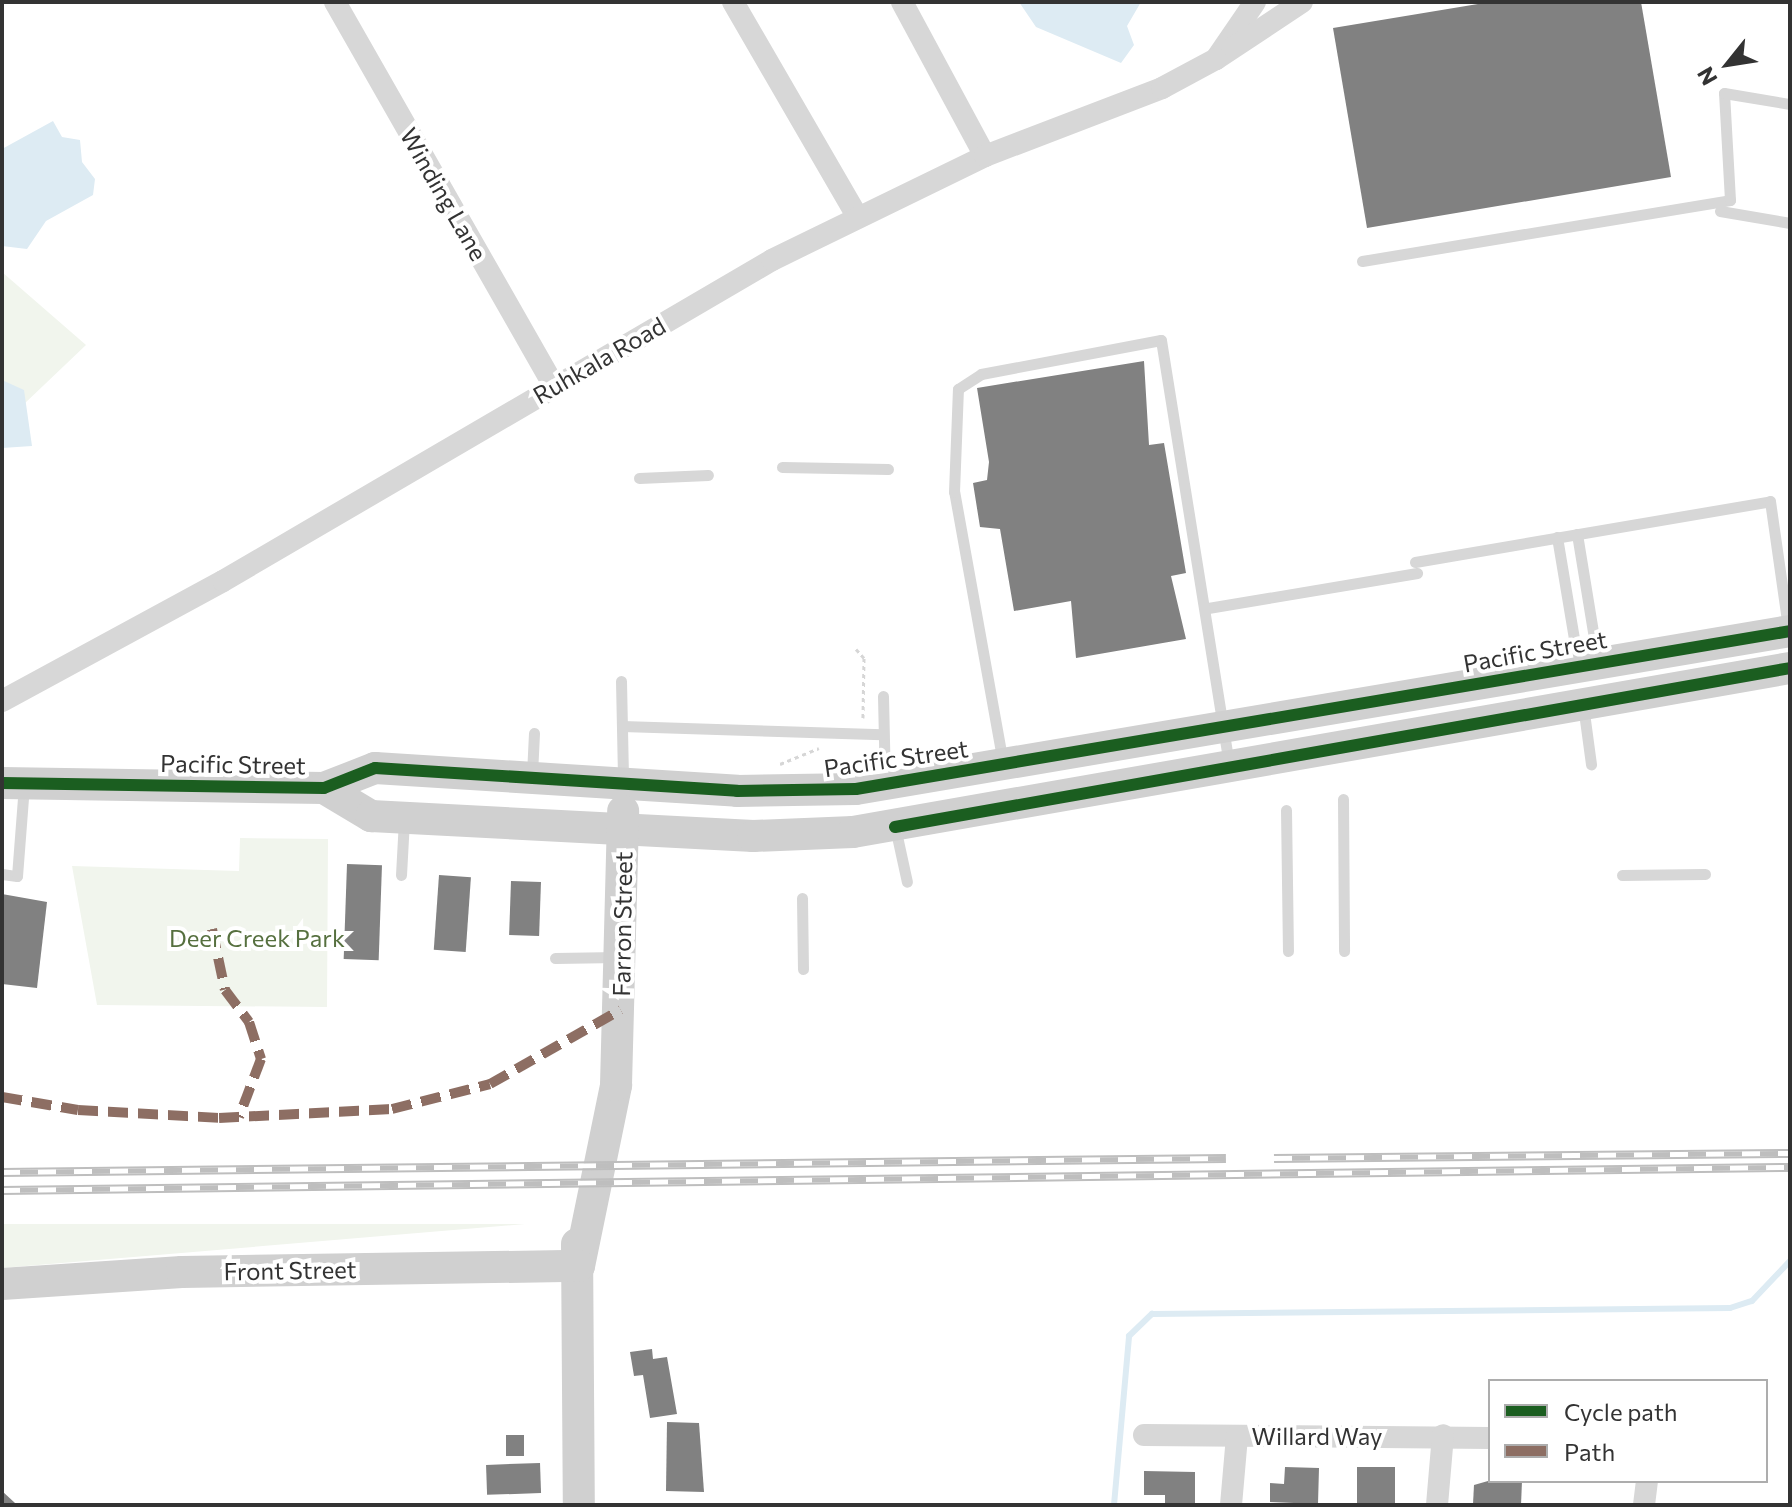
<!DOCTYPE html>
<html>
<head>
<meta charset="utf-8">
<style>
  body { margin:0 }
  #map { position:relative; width:1792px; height:1507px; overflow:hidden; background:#fff; font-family:Commissioner,sans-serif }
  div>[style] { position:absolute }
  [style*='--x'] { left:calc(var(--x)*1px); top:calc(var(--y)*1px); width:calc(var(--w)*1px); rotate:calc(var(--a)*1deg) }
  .green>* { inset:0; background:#f1f5ed }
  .water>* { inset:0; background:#ddebf3 }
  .stream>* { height:6px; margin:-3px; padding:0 3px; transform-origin:3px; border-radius:3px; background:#ddebf3 }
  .building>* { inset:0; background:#818181; transform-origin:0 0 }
  .path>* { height:3px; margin-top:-1.5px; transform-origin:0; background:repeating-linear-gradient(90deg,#d6d6d6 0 4px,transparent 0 8px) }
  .lane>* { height:11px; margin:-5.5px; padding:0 5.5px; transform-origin:5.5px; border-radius:5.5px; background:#d7d7d7 }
  .street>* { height:22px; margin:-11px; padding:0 11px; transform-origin:11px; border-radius:11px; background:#d7d7d7 }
  .secondary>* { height:32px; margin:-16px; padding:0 16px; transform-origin:16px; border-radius:16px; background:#d0d0d0 }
  .rail>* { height:9px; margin-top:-4.5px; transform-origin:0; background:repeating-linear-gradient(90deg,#fff 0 18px,#bebebe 0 36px); box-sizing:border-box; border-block:2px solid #bebebe }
  .quiet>* { height:10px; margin-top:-5px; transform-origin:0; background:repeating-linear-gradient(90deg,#8d6e63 0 20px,transparent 0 30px) }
  .cycleway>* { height:12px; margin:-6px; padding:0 6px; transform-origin:6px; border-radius:6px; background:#1b5e20 }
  span { translate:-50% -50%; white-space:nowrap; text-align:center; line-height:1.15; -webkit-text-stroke:8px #fff; paint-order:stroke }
  .street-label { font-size:24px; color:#333 }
  .park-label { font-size:24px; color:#56703f }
  .frame { position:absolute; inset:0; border:4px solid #333; pointer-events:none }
  .legend { position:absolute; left:1488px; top:1379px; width:280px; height:104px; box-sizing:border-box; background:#fff; border:2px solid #adadad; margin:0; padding:10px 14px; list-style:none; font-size:24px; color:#333 }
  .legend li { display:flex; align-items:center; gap:16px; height:40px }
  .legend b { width:40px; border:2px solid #adadad }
  .north { position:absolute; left:1688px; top:24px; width:80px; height:80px; -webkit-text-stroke:6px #fff; paint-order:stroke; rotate:240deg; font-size:22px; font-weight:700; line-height:32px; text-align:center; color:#333 }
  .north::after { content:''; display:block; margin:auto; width:28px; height:36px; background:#333; clip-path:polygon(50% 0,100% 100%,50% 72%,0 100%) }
</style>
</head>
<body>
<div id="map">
  <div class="green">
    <div style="clip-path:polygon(2px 272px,86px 345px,2px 425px)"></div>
    <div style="clip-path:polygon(240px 838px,328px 839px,327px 1007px,97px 1005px,72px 866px,239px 871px)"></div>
    <div style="clip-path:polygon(2px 1224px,525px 1224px,2px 1268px)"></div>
  </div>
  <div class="water">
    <div style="clip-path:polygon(1019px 2px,1141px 2px,1127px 26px,1134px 45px,1121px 63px,1036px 27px)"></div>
    <div style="clip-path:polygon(53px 121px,62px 137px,80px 140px,82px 162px,95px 179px,93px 195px,46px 221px,27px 249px,2px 246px,2px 149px)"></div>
    <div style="clip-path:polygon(2px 380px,24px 390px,32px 446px,2px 448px)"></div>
  </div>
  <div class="stream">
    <div style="--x:1114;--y:1505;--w:170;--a:-84.9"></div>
    <div style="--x:1129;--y:1336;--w:32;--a:-44"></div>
    <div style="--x:1152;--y:1314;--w:578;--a:-0.59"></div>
    <div style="--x:1730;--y:1308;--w:23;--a:-18"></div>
    <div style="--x:1752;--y:1301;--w:55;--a:-46.5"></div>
  </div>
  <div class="building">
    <div style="clip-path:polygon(1490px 2px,1641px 2px,1671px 177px,1367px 228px,1333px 28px)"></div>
    <div style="clip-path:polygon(1144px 361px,1149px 445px,1164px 443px,1186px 573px,1171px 576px,1186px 639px,1076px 658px,1071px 601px,1014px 611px,1000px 529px,980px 527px,973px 483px,987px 480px,989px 462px,977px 388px)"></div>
    <div style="left:347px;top:864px;width:35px;height:95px;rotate:2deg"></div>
    <div style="left:439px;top:875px;width:32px;height:75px;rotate:4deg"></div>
    <div style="left:511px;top:881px;width:30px;height:54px;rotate:2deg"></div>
    <div style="clip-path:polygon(2px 894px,47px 902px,37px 988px,2px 984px)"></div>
    <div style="clip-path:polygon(652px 1349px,653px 1359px,667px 1357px,677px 1414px,650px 1418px,643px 1375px,634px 1376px,630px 1352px)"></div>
    <div style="clip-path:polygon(667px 1422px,699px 1423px,704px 1492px,666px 1491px)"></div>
    <div style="left:506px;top:1435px;width:18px;height:21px"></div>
    <div style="left:540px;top:1463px;width:30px;height:54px;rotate:88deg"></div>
    <div style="clip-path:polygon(1285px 1467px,1319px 1468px,1318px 1504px,1270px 1502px,1270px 1483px,1284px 1484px)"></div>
    <div style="left:1357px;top:1467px;width:38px;height:36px"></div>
    <div style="clip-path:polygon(1144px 1471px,1195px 1472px,1195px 1505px,1165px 1505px,1165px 1495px,1144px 1495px)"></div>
    <div style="clip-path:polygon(1488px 1481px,1522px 1481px,1521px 1505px,1473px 1504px,1474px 1485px)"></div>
    <div style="clip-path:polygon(2px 1491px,15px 1503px,13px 1505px,2px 1505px)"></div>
  </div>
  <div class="path">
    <div style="--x:856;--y:649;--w:12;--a:48"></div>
    <div style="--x:864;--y:658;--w:60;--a:91"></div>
    <div style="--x:780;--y:764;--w:42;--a:-22.3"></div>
  </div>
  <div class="lane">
    <div style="--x:1720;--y:211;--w:71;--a:9.7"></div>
    <div style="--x:1362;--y:261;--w:373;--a:-9.4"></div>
    <div style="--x:1730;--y:200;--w:107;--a:-93.2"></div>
    <div style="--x:1724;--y:93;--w:67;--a:9.5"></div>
    <div style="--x:782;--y:467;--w:106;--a:1.1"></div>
    <div style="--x:639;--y:478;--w:69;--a:-2.5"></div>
    <div style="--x:1577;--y:534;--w:130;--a:80.7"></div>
    <div style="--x:1557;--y:537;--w:128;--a:80.5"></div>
    <div style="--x:1415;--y:562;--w:360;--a:-9.7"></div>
    <div style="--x:1770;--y:501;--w:127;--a:81.9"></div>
    <div style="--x:1208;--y:608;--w:212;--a:-9.5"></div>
    <div style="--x:621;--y:681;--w:99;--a:88.8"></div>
    <div style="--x:883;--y:696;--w:87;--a:88.7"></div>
    <div style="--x:1583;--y:705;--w:60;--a:82.3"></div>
    <div style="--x:622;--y:726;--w:260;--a:1.8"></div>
    <div style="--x:1003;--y:763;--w:275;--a:-100.2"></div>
    <div style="--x:954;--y:492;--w:103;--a:-87.8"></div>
    <div style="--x:958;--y:389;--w:27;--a:-33"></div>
    <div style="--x:981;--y:374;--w:183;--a:-10.7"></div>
    <div style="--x:1161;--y:340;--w:428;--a:80.9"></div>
    <div style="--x:532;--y:774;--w:41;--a:-87.2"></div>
    <div style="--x:1343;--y:799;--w:152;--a:89.6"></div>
    <div style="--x:1286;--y:810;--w:141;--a:89.2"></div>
    <div style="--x:895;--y:827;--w:56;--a:77.7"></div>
    <div style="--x:2;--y:874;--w:15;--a:8"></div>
    <div style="--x:17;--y:876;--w:92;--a:-85.6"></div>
    <div style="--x:401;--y:875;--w:55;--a:-86.9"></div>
    <div style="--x:1622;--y:875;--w:83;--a:-0.7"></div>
    <div style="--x:802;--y:898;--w:71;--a:89.2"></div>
    <div style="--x:555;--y:958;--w:63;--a:-0.9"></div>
  </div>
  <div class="street">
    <div style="--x:335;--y:2;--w:442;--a:60.3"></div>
    <div style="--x:733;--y:2;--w:247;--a:59.9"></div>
    <div style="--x:902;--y:2;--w:175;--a:61.7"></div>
    <div style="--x:1255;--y:2;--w:69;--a:124.4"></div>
    <div style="--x:1216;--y:59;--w:103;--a:-33.5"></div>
    <div style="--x:2;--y:701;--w:251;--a:-28.5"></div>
    <div style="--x:223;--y:581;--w:636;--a:-30.31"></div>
    <div style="--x:772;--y:260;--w:237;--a:-26"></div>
    <div style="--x:985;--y:156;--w:190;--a:-21"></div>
    <div style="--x:1162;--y:88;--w:61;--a:-28.2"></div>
    <div style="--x:1144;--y:1435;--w:346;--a:0.5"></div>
    <div style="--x:1231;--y:1505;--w:69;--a:-85"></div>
    <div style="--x:1437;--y:1505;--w:70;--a:-85.1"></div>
    <div style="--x:1644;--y:1505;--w:24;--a:-83"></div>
  </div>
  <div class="secondary">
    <div style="--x:2;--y:783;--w:322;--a:0.9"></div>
    <div style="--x:324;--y:788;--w:55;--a:-21.4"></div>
    <div style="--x:375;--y:768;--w:363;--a:3.6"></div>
    <div style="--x:737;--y:791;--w:119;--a:-1"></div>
    <div style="--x:856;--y:789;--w:947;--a:-9.6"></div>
    <div style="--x:324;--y:788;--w:55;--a:30.8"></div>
    <div style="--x:371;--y:816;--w:383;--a:3"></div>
    <div style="--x:753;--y:836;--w:100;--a:-2.3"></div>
    <div style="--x:853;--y:832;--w:951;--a:-9.93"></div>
    <div style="--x:577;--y:1244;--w:261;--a:89.6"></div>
    <div style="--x:579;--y:1266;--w:185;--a:-78.4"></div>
    <div style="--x:616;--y:1085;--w:274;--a:-88.5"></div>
    <div style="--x:2;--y:1284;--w:180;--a:-3.8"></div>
    <div style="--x:182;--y:1272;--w:397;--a:-0.9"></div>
  </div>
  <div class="rail">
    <div style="--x:1274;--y:1158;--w:516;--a:-0.56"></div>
    <div style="--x:2;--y:1172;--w:1224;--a:-0.66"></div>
    <div style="--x:2;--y:1190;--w:1788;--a:-0.74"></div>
  </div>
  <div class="quiet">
    <div style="--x:212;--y:929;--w:62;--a:78"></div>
    <div style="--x:225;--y:990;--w:40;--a:53"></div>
    <div style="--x:249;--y:1022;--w:39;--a:72"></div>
    <div style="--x:261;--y:1059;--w:62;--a:110.8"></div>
    <div style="--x:2;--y:1097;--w:77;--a:9.7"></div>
    <div style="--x:78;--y:1110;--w:141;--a:3.2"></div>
    <div style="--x:219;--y:1118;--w:173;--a:-3"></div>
    <div style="--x:392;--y:1109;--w:101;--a:-14.3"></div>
    <div style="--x:490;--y:1084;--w:150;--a:-29.6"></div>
  </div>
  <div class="cycleway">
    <div style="--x:2;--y:783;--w:322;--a:0.9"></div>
    <div style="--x:324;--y:788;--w:55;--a:-21.4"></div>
    <div style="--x:375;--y:768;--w:363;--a:3.6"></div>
    <div style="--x:737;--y:791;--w:119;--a:-1"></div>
    <div style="--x:856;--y:789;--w:947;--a:-9.6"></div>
    <div style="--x:895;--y:827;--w:909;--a:-10.07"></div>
  </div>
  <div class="street-label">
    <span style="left:444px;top:194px;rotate:60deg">Winding Lane</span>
    <span style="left:599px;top:360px;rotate:-30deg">Ruhkala Road</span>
    <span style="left:1535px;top:651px;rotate:-10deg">Pacific Street</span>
    <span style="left:896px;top:758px;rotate:-8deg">Pacific Street</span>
    <span style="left:233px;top:764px;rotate:1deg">Pacific Street</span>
    <span style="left:622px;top:924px;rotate:-89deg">Farron Street</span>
    <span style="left:290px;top:1270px;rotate:-1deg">Front Street</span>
    <span style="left:1317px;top:1436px">Willard Way</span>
  </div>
  <div class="park-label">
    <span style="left:257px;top:938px">Deer Creek Park</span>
  </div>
  <div class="frame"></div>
  <ul class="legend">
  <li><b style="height:10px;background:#1b5e20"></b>Cycle path</li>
  <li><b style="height:10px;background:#8d6e63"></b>Path</li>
  </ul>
  <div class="north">N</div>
</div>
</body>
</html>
